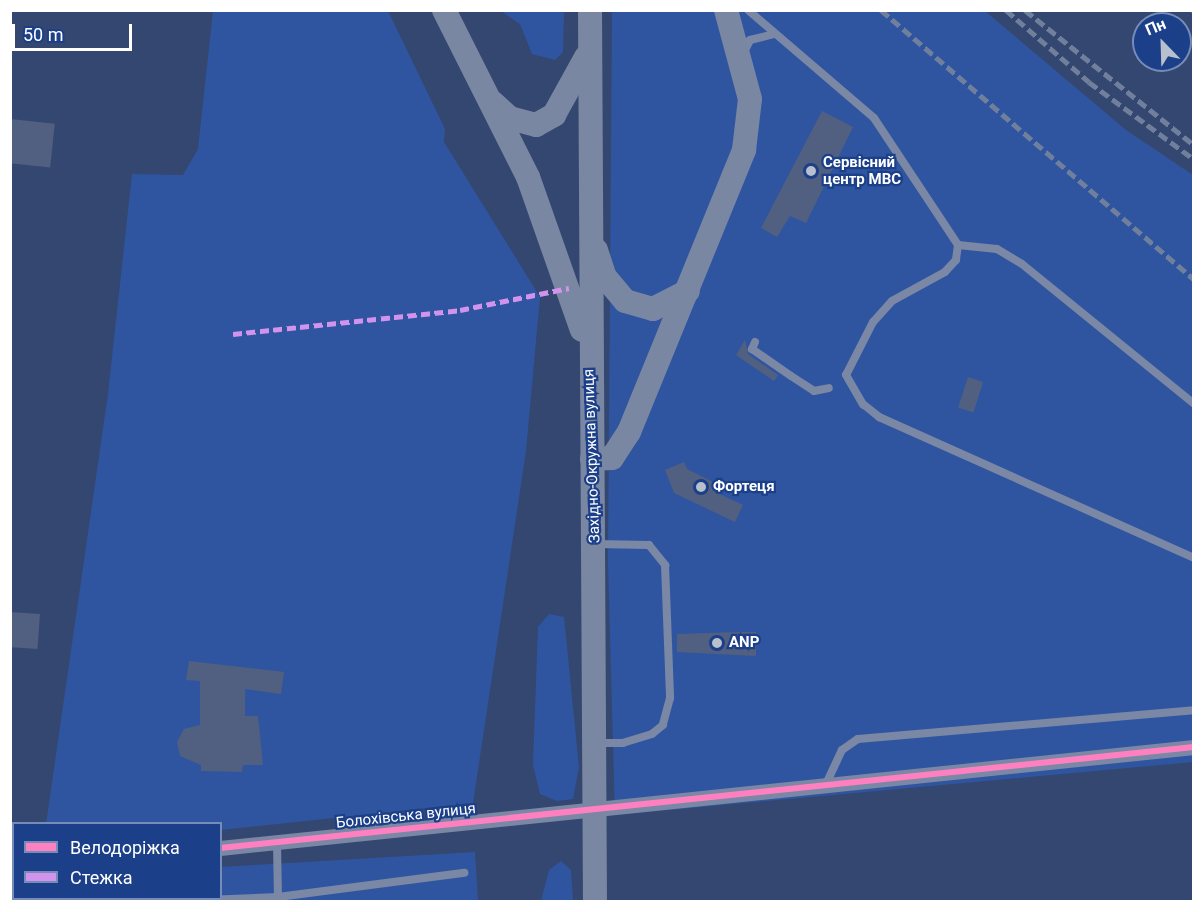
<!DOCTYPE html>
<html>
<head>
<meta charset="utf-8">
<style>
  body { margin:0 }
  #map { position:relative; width:1204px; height:912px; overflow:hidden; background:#344770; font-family:Roboto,sans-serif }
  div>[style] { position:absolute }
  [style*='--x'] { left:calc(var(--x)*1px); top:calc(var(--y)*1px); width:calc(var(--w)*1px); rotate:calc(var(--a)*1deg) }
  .green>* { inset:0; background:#2f55a0 }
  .building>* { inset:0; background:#516080; transform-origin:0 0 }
  .lane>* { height:8px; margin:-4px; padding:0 4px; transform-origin:4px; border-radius:4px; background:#7b88a5 }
  .street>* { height:15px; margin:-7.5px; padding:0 7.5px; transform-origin:7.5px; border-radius:7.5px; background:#7b88a5 }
  .primary>* { height:24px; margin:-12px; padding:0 12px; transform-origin:12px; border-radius:12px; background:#7a87a3 }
  .rail>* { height:4.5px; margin-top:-2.25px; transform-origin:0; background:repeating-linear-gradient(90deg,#707f9c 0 10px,transparent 0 14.5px) }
  .quiet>* { height:4.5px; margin-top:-2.25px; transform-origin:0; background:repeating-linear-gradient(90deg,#d193ec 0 9px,transparent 0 13.5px) }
  .cycleway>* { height:6px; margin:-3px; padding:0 3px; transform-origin:3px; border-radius:3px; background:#ff80c0 }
  .dots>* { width:16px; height:16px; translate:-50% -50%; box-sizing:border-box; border:3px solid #1b3f89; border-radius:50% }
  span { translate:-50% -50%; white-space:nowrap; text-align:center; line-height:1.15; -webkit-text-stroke:4.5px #1b3f89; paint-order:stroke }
  .poi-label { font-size:15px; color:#fff; font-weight:700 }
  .left { translate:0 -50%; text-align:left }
  .street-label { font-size:15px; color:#fff }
  .frame { position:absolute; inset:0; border:12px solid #fff; pointer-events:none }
  .legend { position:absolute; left:12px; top:822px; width:210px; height:78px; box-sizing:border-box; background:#1b3f89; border:2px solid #768cb8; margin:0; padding:8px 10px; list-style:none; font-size:18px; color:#fff }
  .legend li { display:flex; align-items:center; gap:12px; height:30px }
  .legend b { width:30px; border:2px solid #768cb8 }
  .north { position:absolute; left:1132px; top:12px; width:60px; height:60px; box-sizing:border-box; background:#1b3f89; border:2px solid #768cb8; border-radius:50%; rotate:337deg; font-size:16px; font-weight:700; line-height:24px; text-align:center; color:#fff }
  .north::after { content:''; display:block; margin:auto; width:21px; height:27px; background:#b8bfcd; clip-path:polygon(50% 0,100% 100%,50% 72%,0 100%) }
  .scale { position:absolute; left:12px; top:24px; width:120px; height:27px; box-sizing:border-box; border:3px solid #fff; border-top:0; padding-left:8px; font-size:18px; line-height:21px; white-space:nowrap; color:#fff; -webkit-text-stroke:4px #1b3f89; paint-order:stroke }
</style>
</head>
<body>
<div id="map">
  <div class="green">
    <div style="clip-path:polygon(213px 11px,388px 11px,445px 129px,444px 142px,540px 297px,526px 451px,473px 803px,221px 830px,220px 824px,46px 824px,108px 394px,132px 174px,183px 175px,198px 149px)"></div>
    <div style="clip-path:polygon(501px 11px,564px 11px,563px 52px,555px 60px,532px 54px,520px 24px)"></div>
    <div style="clip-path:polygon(612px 11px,985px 11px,1126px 130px,1193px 175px,1193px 762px,615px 815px,608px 562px)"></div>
    <div style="clip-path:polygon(549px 614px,564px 617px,579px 767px,573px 799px,557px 801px,540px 794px,533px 765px,538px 627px)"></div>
    <div style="clip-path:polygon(475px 852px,478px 901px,11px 902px,10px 880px,14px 898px,220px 898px,221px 867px)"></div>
    <div style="clip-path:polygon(561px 861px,571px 870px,573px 901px,541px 901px,549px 870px)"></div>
  </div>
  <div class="building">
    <div style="clip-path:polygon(822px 111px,853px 127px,806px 223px,790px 216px,777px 237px,761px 228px)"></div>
    <div style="left:10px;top:119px;width:45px;height:44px;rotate:6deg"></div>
    <div style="clip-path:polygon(745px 340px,748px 354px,778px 375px,774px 381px,736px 355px)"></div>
    <div style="left:968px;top:377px;width:16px;height:32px;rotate:18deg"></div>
    <div style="clip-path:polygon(684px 462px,687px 469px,717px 484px,713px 491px,743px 505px,735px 522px,674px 493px,665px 470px)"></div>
    <div style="left:10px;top:612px;width:30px;height:35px;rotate:4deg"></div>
    <div style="clip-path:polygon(738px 632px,756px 632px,756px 656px,677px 652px,677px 634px)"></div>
    <div style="clip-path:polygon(189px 661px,284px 672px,281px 694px,245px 689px,245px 716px,258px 716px,263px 765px,243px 765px,242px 772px,201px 771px,201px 765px,180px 756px,177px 742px,184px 729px,200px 725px,200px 681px,186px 680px)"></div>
  </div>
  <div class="lane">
    <div style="--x:748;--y:10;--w:166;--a:40.6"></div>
    <div style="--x:874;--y:118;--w:152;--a:56.5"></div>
    <div style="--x:958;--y:245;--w:15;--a:98"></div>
    <div style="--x:956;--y:260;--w:16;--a:133"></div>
    <div style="--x:945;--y:272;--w:60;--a:151.3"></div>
    <div style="--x:892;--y:301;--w:28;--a:132"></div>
    <div style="--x:873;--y:322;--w:59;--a:117"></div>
    <div style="--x:846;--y:375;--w:34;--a:60"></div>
    <div style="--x:863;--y:404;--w:21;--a:39"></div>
    <div style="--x:879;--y:417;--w:345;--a:24.1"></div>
    <div style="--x:744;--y:52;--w:13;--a:-63"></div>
    <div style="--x:750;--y:40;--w:25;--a:-14"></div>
    <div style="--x:958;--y:245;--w:39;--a:6"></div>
    <div style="--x:997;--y:249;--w:29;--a:31"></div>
    <div style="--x:1022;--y:264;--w:222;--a:39.1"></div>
    <div style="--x:755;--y:342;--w:8;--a:113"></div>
    <div style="--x:752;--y:349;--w:47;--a:34.7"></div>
    <div style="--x:791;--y:376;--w:27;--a:33"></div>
    <div style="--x:814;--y:391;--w:15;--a:-11"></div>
    <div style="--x:596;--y:544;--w:53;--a:1.1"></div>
    <div style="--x:649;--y:545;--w:26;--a:51"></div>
    <div style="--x:665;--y:565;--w:133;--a:87.8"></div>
    <div style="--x:670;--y:698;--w:28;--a:105"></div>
    <div style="--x:663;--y:725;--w:14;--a:141"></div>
    <div style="--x:652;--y:734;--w:30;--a:163"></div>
    <div style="--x:623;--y:743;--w:27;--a:180"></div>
    <div style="--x:827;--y:782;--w:35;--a:-65"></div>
    <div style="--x:842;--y:750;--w:19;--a:-35"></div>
    <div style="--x:858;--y:739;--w:337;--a:-4.9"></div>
    <div style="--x:277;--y:842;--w:58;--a:89"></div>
    <div style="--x:155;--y:902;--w:123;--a:-2.3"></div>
    <div style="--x:278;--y:897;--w:188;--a:-7.4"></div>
  </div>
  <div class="street">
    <div style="--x:220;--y:848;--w:979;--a:-5.92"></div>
    <div style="--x:10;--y:865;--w:4;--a:0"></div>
  </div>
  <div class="primary">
    <div style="--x:444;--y:10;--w:187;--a:63.3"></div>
    <div style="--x:528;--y:177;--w:162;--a:70.6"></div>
    <div style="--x:590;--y:10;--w:892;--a:89.68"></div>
    <div style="--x:492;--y:102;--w:24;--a:42"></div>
    <div style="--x:510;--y:118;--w:27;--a:15"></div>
    <div style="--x:536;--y:125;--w:21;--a:-29"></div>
    <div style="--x:554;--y:115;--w:66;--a:-61.1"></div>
    <div style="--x:596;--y:250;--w:28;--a:72"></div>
    <div style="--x:605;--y:277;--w:31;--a:50"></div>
    <div style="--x:625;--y:301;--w:29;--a:16"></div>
    <div style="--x:653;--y:309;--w:39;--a:-27"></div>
    <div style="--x:592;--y:459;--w:20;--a:-3"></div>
    <div style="--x:612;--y:458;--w:31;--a:-57"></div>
    <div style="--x:629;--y:432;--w:305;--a:-67.8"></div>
    <div style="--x:744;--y:150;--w:51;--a:-83.3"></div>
    <div style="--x:750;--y:99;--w:92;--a:-105.1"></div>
  </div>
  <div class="rail">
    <div style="--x:881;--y:10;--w:413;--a:40.7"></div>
    <div style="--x:1006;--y:10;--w:110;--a:40.9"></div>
    <div style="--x:1089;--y:82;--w:130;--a:36.3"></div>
    <div style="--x:1025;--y:10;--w:216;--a:38.6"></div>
    <div style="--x:1193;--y:10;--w:1;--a:45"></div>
  </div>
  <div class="quiet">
    <div style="--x:233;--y:334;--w:228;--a:-6"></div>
    <div style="--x:460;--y:310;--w:111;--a:-11.4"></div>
  </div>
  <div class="cycleway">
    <div style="--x:220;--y:848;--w:979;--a:-5.92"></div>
  </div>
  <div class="dots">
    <div style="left:811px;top:171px;background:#b8bfcd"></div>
    <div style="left:701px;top:487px;background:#b8bfcd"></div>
    <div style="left:717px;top:643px;background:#b8bfcd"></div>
  </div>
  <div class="poi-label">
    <span class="left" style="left:823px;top:171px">Сервісний<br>центр МВС</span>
    <span class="left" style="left:713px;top:487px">Фортеця</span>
    <span class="left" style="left:729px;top:643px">ANP</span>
  </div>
  <div class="street-label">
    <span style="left:592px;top:456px;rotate:-92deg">Західно-Окружна вулиця</span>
    <span style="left:406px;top:816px;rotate:-6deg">Болохівська вулиця</span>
  </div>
  <div class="frame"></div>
  <ul class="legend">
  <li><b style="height:8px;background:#ff80c0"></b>Велодоріжка</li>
  <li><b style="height:8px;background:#d193ec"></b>Стежка</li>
  </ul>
  <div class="north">Пн</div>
  <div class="scale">50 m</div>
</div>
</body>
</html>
